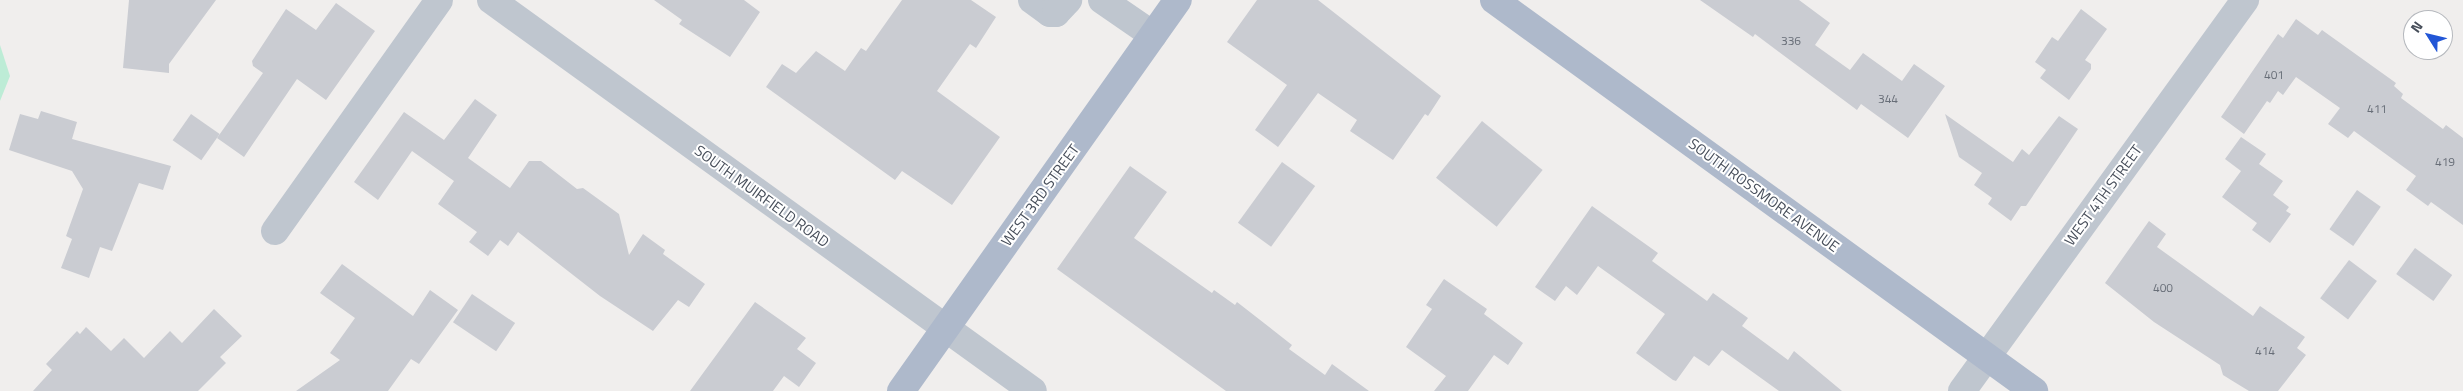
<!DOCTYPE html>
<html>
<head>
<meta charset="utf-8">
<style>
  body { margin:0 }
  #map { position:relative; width:2463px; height:391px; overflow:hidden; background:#f0eeed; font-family:"Titillium Web",sans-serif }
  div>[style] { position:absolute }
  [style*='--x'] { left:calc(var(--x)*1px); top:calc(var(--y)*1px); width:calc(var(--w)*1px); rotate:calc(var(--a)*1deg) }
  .green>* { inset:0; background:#bdecd6 }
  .building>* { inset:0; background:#caccd2; transform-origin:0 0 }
  .minor>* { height:28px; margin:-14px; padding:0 14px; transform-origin:14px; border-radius:14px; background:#bfc6cf }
  .major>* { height:28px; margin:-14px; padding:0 14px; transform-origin:14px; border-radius:14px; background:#aeb9cb }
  span { translate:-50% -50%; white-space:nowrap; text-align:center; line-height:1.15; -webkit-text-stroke:4px #fff; paint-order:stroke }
  .number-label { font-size:12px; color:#686e78 }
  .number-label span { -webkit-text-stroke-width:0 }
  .street-label { font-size:15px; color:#474e5a }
  .north { position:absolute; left:2403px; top:10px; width:50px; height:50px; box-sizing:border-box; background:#fff; border:1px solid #b5b8bd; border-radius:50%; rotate:306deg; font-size:14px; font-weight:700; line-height:20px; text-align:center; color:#474e5a }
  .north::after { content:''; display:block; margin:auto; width:18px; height:22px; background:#2256d6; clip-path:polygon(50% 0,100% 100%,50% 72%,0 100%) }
</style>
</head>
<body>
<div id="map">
  <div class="green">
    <div style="clip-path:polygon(0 45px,10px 76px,0 101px)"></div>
  </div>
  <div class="building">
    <div style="clip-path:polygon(129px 0,216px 0,169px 64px,169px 73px,123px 68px)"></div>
    <div style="clip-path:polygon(654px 0,744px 0,760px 12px,730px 57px,679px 24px,682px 20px)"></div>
    <div style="clip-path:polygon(902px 0,971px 0,996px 17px,976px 48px,970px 44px,937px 91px,1000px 137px,952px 205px,902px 171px,895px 180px,766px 87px,782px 64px,796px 73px,816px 51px,845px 71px,861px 48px,866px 51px)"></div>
    <div style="clip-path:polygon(1257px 0,1318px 0,1441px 96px,1428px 116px,1425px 114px,1393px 160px,1350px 131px,1357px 120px,1318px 93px,1278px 147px,1255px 130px,1287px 85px,1227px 42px)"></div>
    <div style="clip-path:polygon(1700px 0,1799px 0,1830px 23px,1815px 45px,1850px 70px,1863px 53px,1902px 81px,1914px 64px,1945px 86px,1908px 138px,1861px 104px,1857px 110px,1755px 34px,1753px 37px)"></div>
    <div style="clip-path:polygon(336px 3px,375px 31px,326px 100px,297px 79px,244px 157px,217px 138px,263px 73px,253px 66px,252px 61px,286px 9px,316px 30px)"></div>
    <div style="clip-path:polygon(2081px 9px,2107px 29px,2085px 60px,2091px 64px,2091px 69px,2069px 100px,2040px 78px,2046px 70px,2035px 62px,2052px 37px,2058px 41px)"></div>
    <div style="clip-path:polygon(2296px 19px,2318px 35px,2322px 30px,2396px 83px,2394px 86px,2403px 94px,2401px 98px,2443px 129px,2446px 125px,2463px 138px,2463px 225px,2431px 202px,2428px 206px,2406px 190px,2416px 176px,2354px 131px,2348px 138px,2328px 124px,2340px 108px,2296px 77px,2283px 95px,2278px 91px,2270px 103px,2267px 101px,2244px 134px,2221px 117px,2278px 34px,2283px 38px)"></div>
    <div style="clip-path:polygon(475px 99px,497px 115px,468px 158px,510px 188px,529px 161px,541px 161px,577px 189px,583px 188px,619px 214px,629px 255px,643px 234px,665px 250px,663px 254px,705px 284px,689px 307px,678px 300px,653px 331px,600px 296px,518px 232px,508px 246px,500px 240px,488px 256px,469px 242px,477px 232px,438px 204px,454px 181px,412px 151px,378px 200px,354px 182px,404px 112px,444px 140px)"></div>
    <div style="clip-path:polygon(41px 111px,77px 122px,72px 139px,171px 166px,163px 190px,139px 183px,112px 251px,100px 247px,89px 278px,61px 268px,72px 239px,66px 236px,83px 189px,72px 171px,9px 150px,20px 114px,38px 119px)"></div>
    <div style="left:191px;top:114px;width:35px;height:32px;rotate:35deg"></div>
    <div style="clip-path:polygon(1945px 114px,2013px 162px,2022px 149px,2029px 155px,2059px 116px,2078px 129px,2026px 206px,2021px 206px,2011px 221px,1988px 204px,1992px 198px,1974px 185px,1982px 173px,1959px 157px)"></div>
    <div style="left:1482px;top:121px;width:78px;height:73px;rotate:39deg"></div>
    <div style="clip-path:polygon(2241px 137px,2266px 154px,2259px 164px,2283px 181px,2273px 195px,2289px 207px,2286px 211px,2291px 214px,2270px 243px,2252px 230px,2257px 223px,2222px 197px,2241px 171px,2225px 159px)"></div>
    <div style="left:1282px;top:162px;width:41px;height:75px;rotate:36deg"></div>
    <div style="clip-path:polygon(1130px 166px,1167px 192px,1134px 238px,1212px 293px,1214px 290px,1235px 305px,1237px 302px,1292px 345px,1289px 349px,1325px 375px,1332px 364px,1369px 391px,1226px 391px,1057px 269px)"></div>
    <div style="left:2357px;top:190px;width:29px;height:48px;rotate:35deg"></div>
    <div style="clip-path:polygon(1592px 206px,1658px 253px,1652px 261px,1707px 301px,1713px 293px,1748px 318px,1742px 326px,1788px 360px,1794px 351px,1842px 391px,1779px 391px,1722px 350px,1709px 366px,1694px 356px,1676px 381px,1673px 380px,1636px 353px,1665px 314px,1598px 266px,1577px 295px,1566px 286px,1555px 301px,1535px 287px)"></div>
    <div style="clip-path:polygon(2149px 221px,2166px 234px,2157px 247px,2253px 316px,2260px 306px,2305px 337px,2297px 348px,2306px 355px,2278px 391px,2249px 391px,2231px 380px,2223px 375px,2220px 365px,2154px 322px,2105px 283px)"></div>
    <div style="left:2415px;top:248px;width:46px;height:32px;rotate:36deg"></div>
    <div style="left:2349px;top:260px;width:35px;height:48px;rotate:37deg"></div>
    <div style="clip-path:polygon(342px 264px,413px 316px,430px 290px,458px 310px,419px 364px,411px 359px,388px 391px,296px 391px,340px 360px,330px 353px,355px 318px,320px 293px)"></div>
    <div style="clip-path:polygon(1444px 279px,1487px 309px,1484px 314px,1523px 343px,1508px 365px,1494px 355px,1468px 391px,1434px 391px,1446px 376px,1406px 347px,1432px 309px,1426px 305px)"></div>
    <div style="left:472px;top:294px;width:52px;height:34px;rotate:34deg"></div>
    <div style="clip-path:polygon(755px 302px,806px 338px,797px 349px,816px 363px,799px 387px,784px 376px,773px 391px,690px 391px)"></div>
    <div style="clip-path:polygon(214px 309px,242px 336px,220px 357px,226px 363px,198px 391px,33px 391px,52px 370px,46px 364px,77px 331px,80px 334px,86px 327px,111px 351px,124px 338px,144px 358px,170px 331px,182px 343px)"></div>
  </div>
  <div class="minor">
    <div style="--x:491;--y:0;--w:668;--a:35.81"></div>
    <div style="--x:1032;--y:0;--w:22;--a:36"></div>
    <div style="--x:1050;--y:13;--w:6;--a:0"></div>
    <div style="--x:1056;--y:13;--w:18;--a:-47"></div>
    <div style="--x:1102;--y:0;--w:62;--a:34.5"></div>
    <div style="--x:275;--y:231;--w:283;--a:-54.6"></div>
    <div style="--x:1962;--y:391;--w:483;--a:-54.1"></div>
  </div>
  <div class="major">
    <div style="--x:1494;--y:0;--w:667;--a:35.91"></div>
    <div style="--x:901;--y:391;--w:479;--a:-54.7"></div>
  </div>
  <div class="number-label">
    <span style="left:1791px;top:41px">336</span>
    <span style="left:2274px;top:75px">401</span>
    <span style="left:1888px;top:99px">344</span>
    <span style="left:2377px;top:109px">411</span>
    <span style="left:2445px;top:162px">419</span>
    <span style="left:2163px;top:288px">400</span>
    <span style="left:2265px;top:351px">414</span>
  </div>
  <div class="street-label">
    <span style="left:1040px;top:195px;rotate:-54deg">WEST 3RD STREET</span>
    <span style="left:1764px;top:195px;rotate:36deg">SOUTH ROSSMORE AVENUE</span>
    <span style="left:2103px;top:195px;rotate:-54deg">WEST 4TH STREET</span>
    <span style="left:762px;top:196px;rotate:36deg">SOUTH MUIRFIELD ROAD</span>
  </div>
  <div class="north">N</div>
</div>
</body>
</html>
